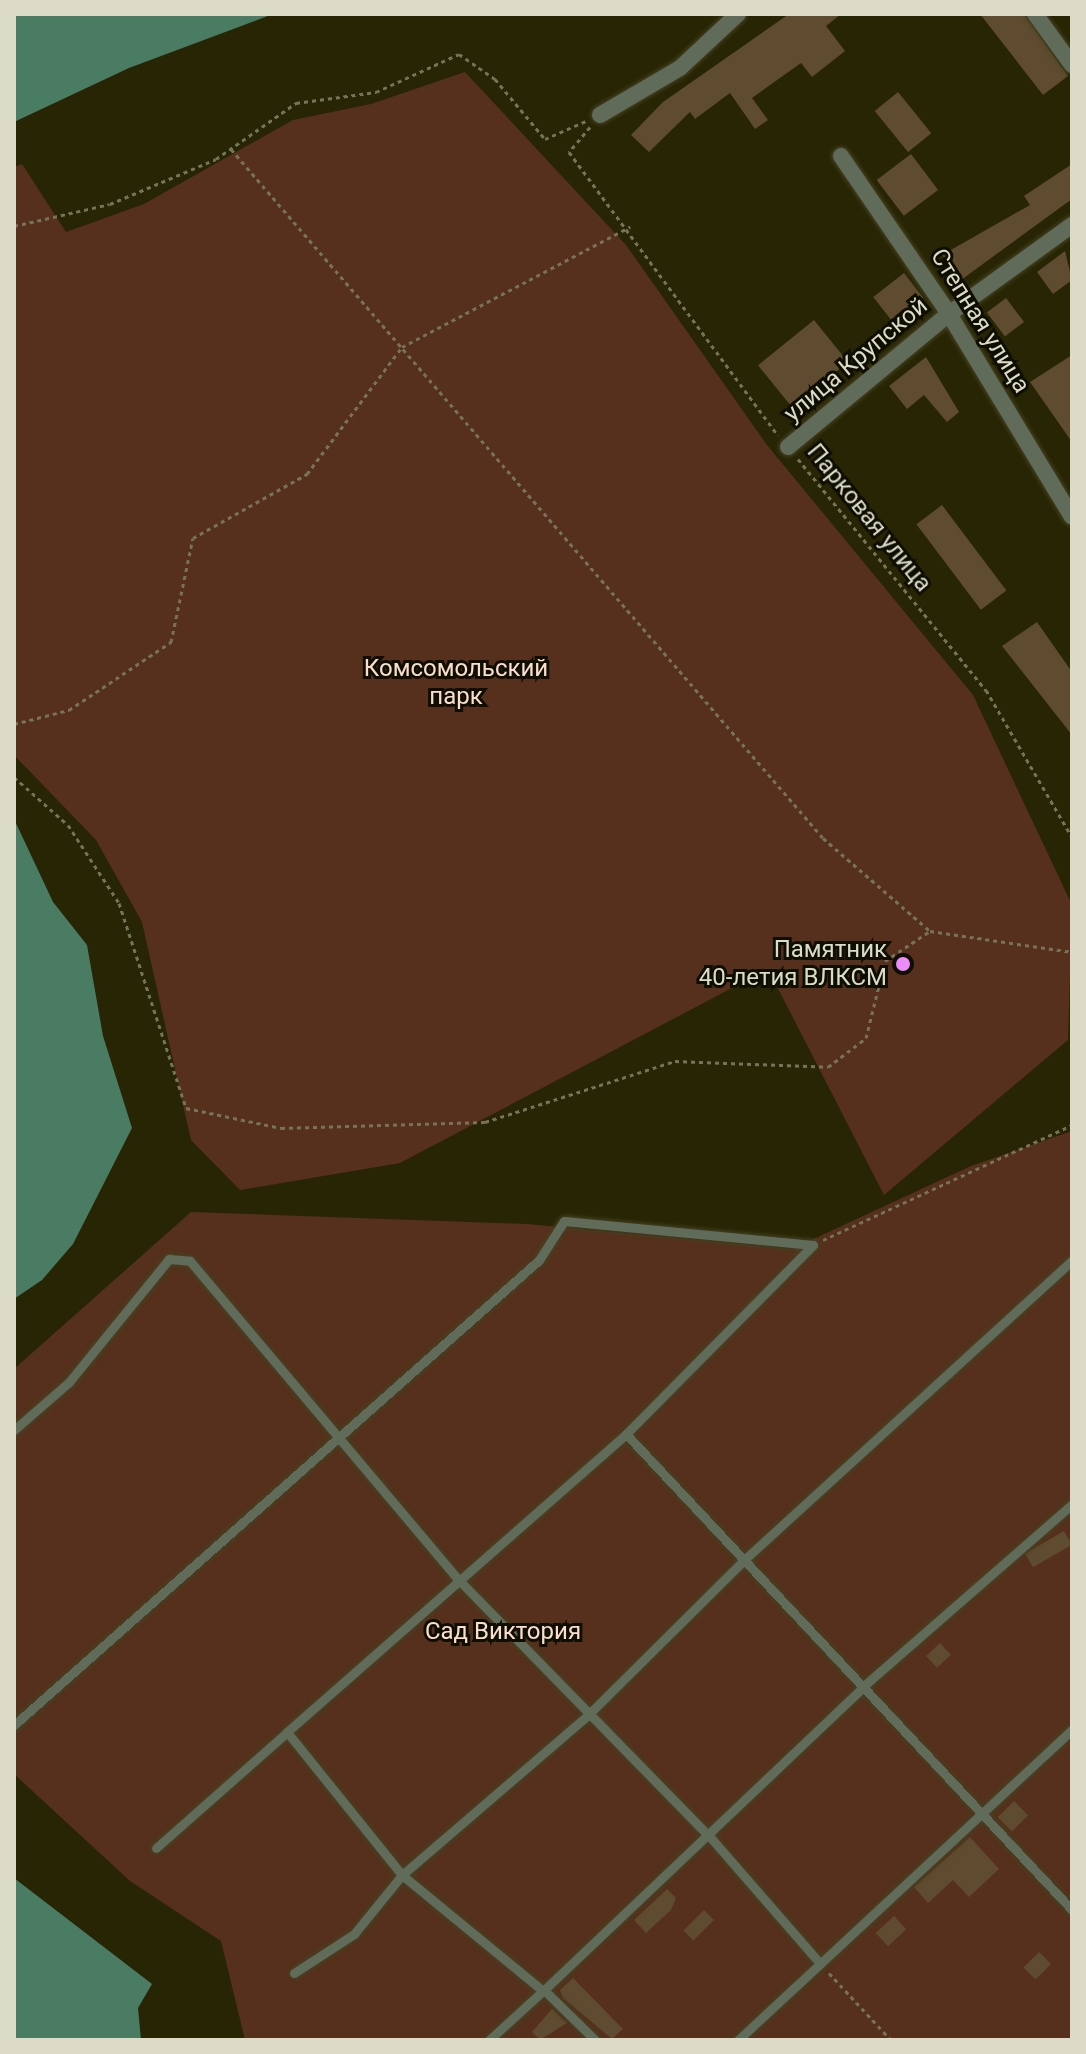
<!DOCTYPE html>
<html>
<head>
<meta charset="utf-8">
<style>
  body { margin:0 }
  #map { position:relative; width:1086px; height:2054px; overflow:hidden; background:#282504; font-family:Roboto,sans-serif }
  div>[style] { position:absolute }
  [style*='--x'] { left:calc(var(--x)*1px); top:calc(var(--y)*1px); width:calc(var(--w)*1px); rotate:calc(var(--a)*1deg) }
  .green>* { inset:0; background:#56301c }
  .water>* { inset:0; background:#4a7b63 }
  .building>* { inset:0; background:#5f4b2f; transform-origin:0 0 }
  .path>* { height:3px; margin-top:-1.5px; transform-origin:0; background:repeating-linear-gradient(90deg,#757358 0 4px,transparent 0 8px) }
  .roads { filter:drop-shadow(0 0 2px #454223) drop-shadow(0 0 2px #454223) }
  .lane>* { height:9px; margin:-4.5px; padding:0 4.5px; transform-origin:4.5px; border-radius:4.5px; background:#616b5a }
  .street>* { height:16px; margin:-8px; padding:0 8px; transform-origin:8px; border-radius:8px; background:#616b5a }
  .dots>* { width:22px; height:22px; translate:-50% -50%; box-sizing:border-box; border:4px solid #0f0e03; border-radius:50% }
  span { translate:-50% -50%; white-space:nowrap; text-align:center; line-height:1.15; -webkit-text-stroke:6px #0f0e03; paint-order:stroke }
  .street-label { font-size:24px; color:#dcdbc8 }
  .park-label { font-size:24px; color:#fbddce }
  .poi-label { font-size:24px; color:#dcdbc8 }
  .right { translate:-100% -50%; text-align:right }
  .frame { position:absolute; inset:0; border:16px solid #dcdbc8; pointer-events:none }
</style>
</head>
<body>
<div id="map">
  <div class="green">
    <div style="clip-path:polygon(465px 72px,626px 245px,767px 445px,973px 695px,1072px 905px,1068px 1040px,884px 1195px,768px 969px,400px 1163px,240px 1190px,191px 1140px,142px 922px,96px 840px,14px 755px,14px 167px,22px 164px,66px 232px,144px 204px,293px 120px,371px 104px)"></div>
    <div style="clip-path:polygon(1072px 1131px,1072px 2040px,245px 2040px,221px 1941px,130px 1881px,14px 1774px,14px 1369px,191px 1212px,527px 1224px,792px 1249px,971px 1166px)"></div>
  </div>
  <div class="water">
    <div style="clip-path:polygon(14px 14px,273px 14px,129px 68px,14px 122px)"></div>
    <div style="clip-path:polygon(14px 819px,53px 902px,87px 945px,103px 1036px,132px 1128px,73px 1244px,42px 1280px,14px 1299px)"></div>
    <div style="clip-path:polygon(14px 1878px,152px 1984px,138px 2008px,141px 2040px,14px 2040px)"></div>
  </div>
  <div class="building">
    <div style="clip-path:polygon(789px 14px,841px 14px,826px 26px,845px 51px,812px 77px,801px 63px,752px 98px,768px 120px,755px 129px,730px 93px,695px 119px,690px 112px,649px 152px,631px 135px,663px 102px)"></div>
    <div style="clip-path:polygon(980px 14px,1024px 14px,1068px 76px,1043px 95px)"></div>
    <div style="left:898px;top:92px;width:53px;height:30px;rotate:51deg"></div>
    <div style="left:911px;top:154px;width:45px;height:43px;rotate:53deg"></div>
    <div style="clip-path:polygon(1072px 164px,1072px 199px,961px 280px,942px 255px,1030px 205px,1024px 196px)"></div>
    <div style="clip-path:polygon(1065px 251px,1072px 280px,1053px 294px,1037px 272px)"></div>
    <div style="left:904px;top:273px;width:31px;height:39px;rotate:52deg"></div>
    <div style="left:1006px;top:298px;width:30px;height:24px;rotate:53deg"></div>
    <div style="left:814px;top:320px;width:54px;height:72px;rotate:51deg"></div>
    <div style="clip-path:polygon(1072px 355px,1072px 442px,1030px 382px)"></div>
    <div style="clip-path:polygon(926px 357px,959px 412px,947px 422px,924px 395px,907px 409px,889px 386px)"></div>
    <div style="left:942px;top:505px;width:107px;height:32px;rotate:53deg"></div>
    <div style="clip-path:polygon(1037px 622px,1072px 672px,1072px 735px,1002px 646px)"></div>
    <div style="left:1064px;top:1531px;width:16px;height:45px;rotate:60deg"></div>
    <div style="left:940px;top:1643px;width:16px;height:19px;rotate:47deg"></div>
    <div style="left:1014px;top:1801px;width:20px;height:23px;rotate:45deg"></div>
    <div style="clip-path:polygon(970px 1837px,999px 1869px,969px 1897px,953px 1880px,928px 1903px,914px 1887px)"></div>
    <div style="clip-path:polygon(667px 1889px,676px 1898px,671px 1910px,646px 1933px,634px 1920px)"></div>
    <div style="left:704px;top:1910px;width:14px;height:29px;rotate:45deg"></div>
    <div style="left:894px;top:1916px;width:18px;height:25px;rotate:47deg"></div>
    <div style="left:1039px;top:1952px;width:17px;height:22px;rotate:45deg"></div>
    <div style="clip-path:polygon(573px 1978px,623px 2029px,612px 2039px,563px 1998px,560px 1990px)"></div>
    <div style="clip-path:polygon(552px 2009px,567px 2023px,540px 2040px,532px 2032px)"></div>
  </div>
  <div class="path">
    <div style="--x:590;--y:127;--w:33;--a:130"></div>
    <div style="--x:569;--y:152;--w:352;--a:53.6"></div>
    <div style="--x:231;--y:149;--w:908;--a:49.33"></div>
    <div style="--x:823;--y:838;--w:142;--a:41"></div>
    <div style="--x:14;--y:226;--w:98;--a:-12.9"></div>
    <div style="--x:110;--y:204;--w:115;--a:-23"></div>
    <div style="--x:216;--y:159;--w:98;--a:-35"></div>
    <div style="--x:296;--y:103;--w:81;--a:-7.8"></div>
    <div style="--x:376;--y:92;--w:91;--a:-24.6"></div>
    <div style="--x:459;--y:54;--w:44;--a:34.8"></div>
    <div style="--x:495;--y:79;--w:78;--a:50.2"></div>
    <div style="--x:545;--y:139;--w:45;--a:-23.7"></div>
    <div style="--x:798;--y:459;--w:298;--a:50.9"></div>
    <div style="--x:986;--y:690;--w:170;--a:59.7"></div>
    <div style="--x:14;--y:724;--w:57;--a:-14.3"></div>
    <div style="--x:69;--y:710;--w:123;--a:-33.7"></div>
    <div style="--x:171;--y:642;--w:106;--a:-78.1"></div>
    <div style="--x:193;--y:538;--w:131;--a:-29.3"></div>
    <div style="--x:307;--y:474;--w:159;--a:-53.2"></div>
    <div style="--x:402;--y:347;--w:258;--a:-27.8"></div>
    <div style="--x:14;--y:777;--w:72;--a:41.6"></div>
    <div style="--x:68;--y:825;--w:93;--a:56.8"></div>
    <div style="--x:119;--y:903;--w:216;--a:71.9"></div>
    <div style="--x:186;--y:1108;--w:97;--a:11.9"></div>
    <div style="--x:281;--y:1128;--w:204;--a:-1.7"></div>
    <div style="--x:485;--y:1122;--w:200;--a:-17.8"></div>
    <div style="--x:675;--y:1061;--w:153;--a:2.2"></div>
    <div style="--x:828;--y:1067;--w:48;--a:-37.3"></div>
    <div style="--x:866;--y:1038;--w:79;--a:-76.1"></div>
    <div style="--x:885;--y:961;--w:54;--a:-33.7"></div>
    <div style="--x:930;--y:931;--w:144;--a:8.4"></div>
    <div style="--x:823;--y:1240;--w:274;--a:-24.8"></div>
    <div style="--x:829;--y:1973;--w:91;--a:47.2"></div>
  </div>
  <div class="roads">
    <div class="lane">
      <div style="--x:14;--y:1430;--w:73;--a:-41.1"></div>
      <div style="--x:69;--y:1382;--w:159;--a:-50.9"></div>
      <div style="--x:169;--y:1259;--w:21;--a:5"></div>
      <div style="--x:190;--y:1261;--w:414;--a:49.9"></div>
      <div style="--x:457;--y:1578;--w:363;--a:45.7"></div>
      <div style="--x:711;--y:1838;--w:163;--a:49"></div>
      <div style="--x:14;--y:1725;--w:701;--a:-41.53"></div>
      <div style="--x:539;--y:1260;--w:46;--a:-57.3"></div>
      <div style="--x:564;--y:1221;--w:250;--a:5.5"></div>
      <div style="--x:813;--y:1245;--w:266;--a:134.7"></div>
      <div style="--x:626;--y:1434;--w:652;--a:46.86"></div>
      <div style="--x:287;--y:1732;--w:451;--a:-41.3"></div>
      <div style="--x:156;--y:1848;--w:175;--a:-41.5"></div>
      <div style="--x:287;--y:1732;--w:184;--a:51.2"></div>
      <div style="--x:402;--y:1875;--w:183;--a:39.4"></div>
      <div style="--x:294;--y:1973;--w:72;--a:-33"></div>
      <div style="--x:354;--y:1934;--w:76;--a:-50.9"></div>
      <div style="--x:402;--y:1875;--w:245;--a:-40.7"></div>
      <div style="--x:588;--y:1715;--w:220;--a:-44.8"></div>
      <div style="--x:744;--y:1560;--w:445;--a:-42.4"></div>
      <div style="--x:489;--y:2040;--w:74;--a:-42.3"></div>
      <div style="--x:595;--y:2040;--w:71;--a:-135.6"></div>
      <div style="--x:544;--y:1990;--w:444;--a:-43.5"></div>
      <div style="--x:866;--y:1684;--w:274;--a:-41.1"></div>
      <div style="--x:738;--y:2040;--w:456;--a:-42.9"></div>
    </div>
    <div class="street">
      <div style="--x:1035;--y:14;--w:63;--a:54"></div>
      <div style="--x:600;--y:115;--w:93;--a:-30.4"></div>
      <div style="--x:680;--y:68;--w:79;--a:-43"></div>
      <div style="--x:841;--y:156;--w:191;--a:55.6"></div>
      <div style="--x:949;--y:314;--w:237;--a:58.8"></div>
      <div style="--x:788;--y:447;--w:209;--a:-39.6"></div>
      <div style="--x:949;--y:314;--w:152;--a:-35.9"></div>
    </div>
  </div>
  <div class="dots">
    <div style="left:903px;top:964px;background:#ec8cfb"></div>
  </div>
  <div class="street-label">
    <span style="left:980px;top:321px;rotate:58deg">Степная улица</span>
    <span style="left:856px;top:360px;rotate:-40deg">улица Крупской</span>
    <span style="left:869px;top:518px;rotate:51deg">Парковая улица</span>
  </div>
  <div class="park-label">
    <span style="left:456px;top:683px">Комсомольский<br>парк</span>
    <span style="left:503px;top:1632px">Сад Виктория</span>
  </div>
  <div class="poi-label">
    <span class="right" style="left:887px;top:964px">Памятник<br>40-летия ВЛКСМ</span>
  </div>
  <div class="frame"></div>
</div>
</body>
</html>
